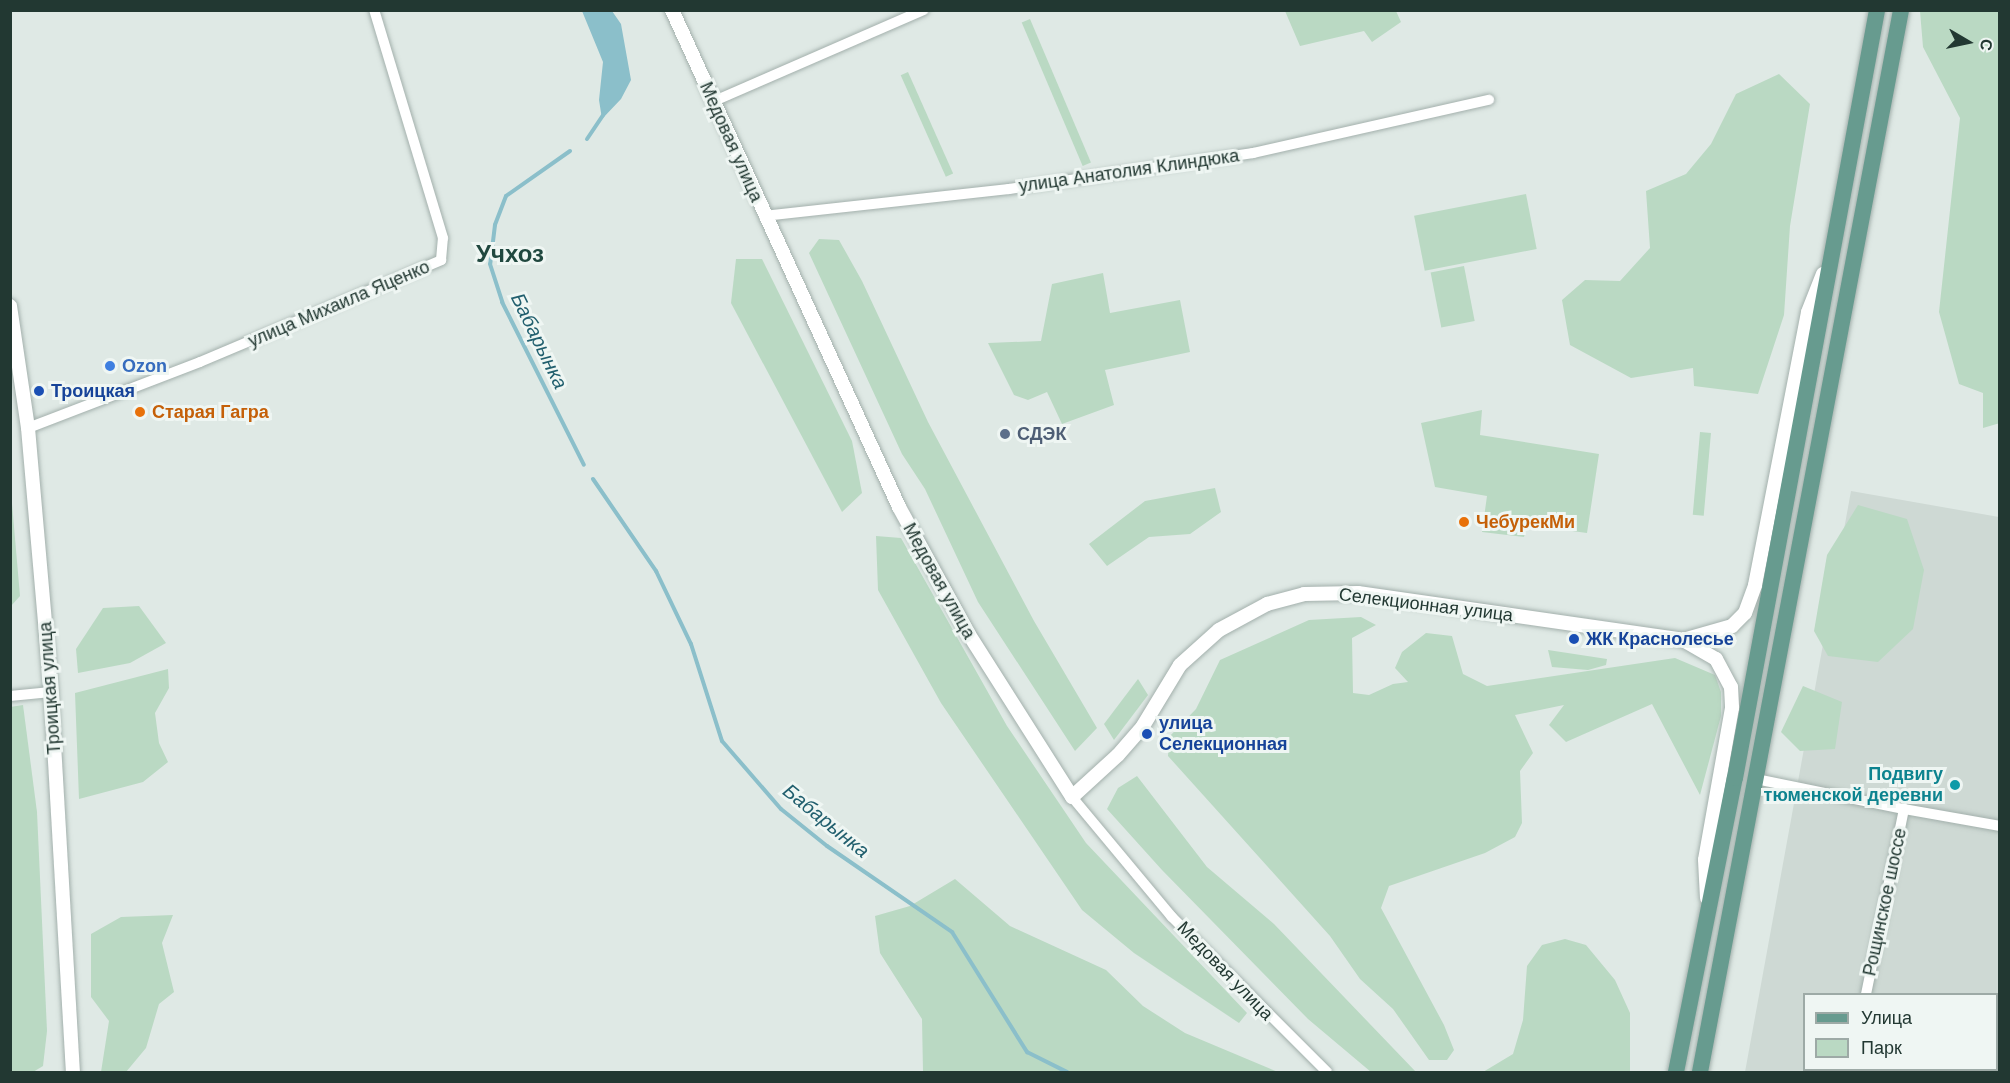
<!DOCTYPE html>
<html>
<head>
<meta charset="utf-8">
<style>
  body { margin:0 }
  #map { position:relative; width:2010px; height:1083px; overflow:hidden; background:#dfe9e5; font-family:Helvetica,sans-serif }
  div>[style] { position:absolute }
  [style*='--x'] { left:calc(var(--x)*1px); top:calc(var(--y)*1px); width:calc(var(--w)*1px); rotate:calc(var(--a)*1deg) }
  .built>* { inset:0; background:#ced9d4 }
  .green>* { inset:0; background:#bad9c3; transform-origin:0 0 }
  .water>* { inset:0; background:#8bbfca }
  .stream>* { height:4px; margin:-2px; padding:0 2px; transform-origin:2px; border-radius:2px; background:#8bbfca }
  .roads { filter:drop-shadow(0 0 2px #a3b0ac) drop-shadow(0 0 2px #a3b0ac) }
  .minor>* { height:10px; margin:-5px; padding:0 5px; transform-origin:5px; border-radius:5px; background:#fff }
  .tertiary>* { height:14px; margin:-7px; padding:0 7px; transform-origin:7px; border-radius:7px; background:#fff }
  .primary>* { height:16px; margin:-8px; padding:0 8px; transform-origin:8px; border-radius:8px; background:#679b8f }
  .dots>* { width:16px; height:16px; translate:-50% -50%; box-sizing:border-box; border:3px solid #eff6f3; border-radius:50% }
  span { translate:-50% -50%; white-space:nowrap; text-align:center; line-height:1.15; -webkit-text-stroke:6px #eff6f3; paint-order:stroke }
  .street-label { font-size:18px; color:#223832 }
  .shop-label { font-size:18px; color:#366cbe; font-weight:700 }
  .left { translate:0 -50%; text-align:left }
  .transit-label { font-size:18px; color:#164399; font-weight:700 }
  .food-label { font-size:18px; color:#c56008; font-weight:700 }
  .service-label { font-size:18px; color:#4e5e75; font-weight:700 }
  .culture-label { font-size:18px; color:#0d838f; font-weight:700 }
  .right { translate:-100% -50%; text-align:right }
  .water-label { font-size:20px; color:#215f6e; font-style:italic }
  .district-label { font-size:24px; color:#20483f; font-weight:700 }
  .frame { position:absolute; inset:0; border:12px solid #223832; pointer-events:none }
  .legend { position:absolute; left:1803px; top:993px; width:195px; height:78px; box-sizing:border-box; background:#eff6f3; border:2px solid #9daaa6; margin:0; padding:8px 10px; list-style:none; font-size:18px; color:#223832 }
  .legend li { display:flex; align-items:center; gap:12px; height:30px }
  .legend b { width:30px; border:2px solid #9daaa6 }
  .north { position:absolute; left:1938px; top:12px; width:60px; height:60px; -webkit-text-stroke:4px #eff6f3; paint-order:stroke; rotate:99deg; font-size:16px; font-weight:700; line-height:24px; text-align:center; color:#223832 }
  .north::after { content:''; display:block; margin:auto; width:21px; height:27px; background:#223832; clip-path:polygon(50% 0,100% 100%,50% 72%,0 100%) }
</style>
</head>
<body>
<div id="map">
  <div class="built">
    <div style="clip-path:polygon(evenodd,1851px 491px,1999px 517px,1999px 1072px,1745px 1072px,1851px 491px,1804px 994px,1996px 994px,1996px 1070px,1804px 1070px,1804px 994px)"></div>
  </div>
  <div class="green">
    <div style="clip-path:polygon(1285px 11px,1396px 11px,1401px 22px,1372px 42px,1364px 31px,1300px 46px)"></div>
    <div style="clip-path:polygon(1920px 11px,1999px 11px,2000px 423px,1983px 428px,1983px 393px,1959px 384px,1939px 312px,1960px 118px,1923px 47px)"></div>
    <div style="left:1030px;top:19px;width:156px;height:9px;rotate:67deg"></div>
    <div style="left:908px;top:72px;width:111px;height:8px;rotate:66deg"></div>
    <div style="clip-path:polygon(1779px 74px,1810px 104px,1790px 226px,1784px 315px,1758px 394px,1694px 386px,1693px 368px,1631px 378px,1570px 345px,1562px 300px,1585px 280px,1620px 281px,1650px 248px,1646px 191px,1686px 174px,1711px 144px,1736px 94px)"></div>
    <div style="left:1526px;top:194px;width:56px;height:114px;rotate:79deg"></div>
    <div style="clip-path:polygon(819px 239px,839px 240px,862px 281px,928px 422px,1034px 621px,1097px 728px,1075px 751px,978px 602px,925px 489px,902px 454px,809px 253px)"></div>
    <div style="clip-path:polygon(736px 259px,762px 259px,852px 441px,862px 493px,842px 512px,731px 303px)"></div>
    <div style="left:1464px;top:266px;width:56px;height:34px;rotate:79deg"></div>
    <div style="clip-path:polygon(1103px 273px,1110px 313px,1180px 300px,1190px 352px,1105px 370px,1114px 405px,1062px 424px,1047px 392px,1028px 400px,1014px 395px,988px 343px,1041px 341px,1052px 284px)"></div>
    <div style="clip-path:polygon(1482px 410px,1480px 435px,1599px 454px,1587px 533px,1527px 525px,1524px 537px,1482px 532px,1487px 496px,1435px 487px,1421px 423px)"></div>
    <div style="left:1700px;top:432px;width:11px;height:83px;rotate:5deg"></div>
    <div style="clip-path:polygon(1215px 488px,1221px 512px,1190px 534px,1149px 537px,1107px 566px,1089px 544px,1145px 501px)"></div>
    <div style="clip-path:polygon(11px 492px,20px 596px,11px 606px,10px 492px)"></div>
    <div style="clip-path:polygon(1858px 505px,1907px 519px,1924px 570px,1913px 629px,1878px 662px,1828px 656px,1814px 631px,1827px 555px)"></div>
    <div style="clip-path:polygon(876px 536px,901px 538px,1007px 726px,1086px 843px,1247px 1013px,1239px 1023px,1134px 953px,1082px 910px,941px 703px,878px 590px)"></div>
    <div style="clip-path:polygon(139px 606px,166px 643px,130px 663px,78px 673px,76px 649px,103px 608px)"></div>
    <div style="clip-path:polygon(1361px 617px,1376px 625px,1352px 638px,1353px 693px,1369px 695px,1393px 684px,1408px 682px,1395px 668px,1402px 652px,1426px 633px,1452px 636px,1463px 674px,1487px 686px,1675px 658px,1715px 675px,1721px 692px,1721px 716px,1700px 795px,1652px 704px,1566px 742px,1549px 725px,1564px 705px,1515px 715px,1533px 753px,1520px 771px,1522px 823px,1515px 837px,1485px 853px,1389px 886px,1381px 908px,1444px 1025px,1454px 1050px,1447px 1060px,1429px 1060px,1393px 1009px,1360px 979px,1330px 936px,1168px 756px,1169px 737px,1196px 709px,1220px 660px,1309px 620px)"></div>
    <div style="clip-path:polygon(1548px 650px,1607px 659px,1606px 665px,1588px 670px,1552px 667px)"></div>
    <div style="clip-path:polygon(168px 669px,169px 688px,155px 713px,159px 743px,168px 762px,143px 782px,79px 799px,75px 693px)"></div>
    <div style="clip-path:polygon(1138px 679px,1148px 695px,1114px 740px,1104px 724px)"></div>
    <div style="clip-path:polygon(1803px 686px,1842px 702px,1835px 749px,1800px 751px,1781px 732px)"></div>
    <div style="clip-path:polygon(23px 705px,37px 812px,47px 1031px,43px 1066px,33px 1072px,11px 1072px,10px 707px)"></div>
    <div style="clip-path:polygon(1137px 776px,1207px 867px,1274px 924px,1416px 1072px,1371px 1072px,1308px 1019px,1162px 870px,1107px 809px,1118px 788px)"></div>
    <div style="clip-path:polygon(955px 879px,1010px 926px,1106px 970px,1143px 1006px,1185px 1033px,1278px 1072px,923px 1072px,922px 1019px,880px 953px,875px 916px,910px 906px)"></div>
    <div style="clip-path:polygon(173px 915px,162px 943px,174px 992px,159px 1004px,146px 1048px,126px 1072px,101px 1072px,109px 1021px,91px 997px,91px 934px,121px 917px)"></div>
    <div style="clip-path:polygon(1565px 939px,1586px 945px,1615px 980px,1630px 1013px,1630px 1072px,1483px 1072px,1513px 1054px,1523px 1020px,1527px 966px,1542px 945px)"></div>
  </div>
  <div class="water">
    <div style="clip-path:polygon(582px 11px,612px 11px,621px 24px,631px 80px,621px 99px,602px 119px,599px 100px,603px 62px)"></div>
  </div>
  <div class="stream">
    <div style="--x:587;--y:139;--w:29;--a:-56"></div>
    <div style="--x:570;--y:151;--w:78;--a:144.9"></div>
    <div style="--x:506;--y:196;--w:31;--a:111"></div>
    <div style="--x:495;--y:225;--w:39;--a:97"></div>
    <div style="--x:490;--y:264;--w:40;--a:72"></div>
    <div style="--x:502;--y:302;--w:182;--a:63.3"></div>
    <div style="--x:593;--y:479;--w:112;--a:55.6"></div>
    <div style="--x:656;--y:571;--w:81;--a:64.4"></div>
    <div style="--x:691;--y:644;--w:102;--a:72.3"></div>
    <div style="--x:722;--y:741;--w:90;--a:49.1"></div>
    <div style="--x:781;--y:809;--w:59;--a:38.8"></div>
    <div style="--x:827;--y:846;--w:152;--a:34.5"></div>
    <div style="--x:952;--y:932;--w:142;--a:58"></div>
    <div style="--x:1027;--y:1052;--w:45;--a:26.6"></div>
  </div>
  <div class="roads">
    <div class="minor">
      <div style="--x:712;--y:102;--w:231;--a:-23.5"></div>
      <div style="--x:764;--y:216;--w:246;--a:-6.3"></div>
      <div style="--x:1009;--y:189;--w:247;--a:-8.4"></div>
      <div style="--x:1253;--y:153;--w:242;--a:-12.7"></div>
      <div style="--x:28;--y:428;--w:184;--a:-21"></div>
      <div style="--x:200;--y:362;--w:262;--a:-22.9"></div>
      <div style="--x:441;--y:260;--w:22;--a:-85"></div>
      <div style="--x:443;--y:238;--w:238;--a:-106.8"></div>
      <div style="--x:10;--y:696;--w:41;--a:-5.6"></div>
      <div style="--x:1756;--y:779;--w:151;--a:11.5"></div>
      <div style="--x:1904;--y:809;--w:189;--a:101.6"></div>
      <div style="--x:1072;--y:797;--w:156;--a:50.2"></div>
      <div style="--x:1172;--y:917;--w:219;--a:45"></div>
      <div style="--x:1904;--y:809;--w:97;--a:10"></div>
      <div style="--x:1851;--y:1072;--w:2;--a:-90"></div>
    </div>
    <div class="tertiary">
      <div style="--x:672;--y:10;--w:546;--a:65.45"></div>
      <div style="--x:899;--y:507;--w:144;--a:61.3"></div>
      <div style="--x:968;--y:633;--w:194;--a:57.6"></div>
      <div style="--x:1072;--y:797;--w:62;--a:-42.4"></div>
      <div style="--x:1118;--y:755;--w:38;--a:-49"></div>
      <div style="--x:1143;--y:726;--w:71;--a:-58.8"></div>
      <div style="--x:1180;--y:665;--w:52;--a:-41.9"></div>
      <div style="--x:1219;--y:630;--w:55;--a:-28.4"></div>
      <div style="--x:1267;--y:604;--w:38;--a:-15"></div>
      <div style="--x:1304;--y:594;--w:54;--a:-1.1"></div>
      <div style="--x:1358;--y:593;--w:328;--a:8.2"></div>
      <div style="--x:1683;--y:640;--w:38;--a:30"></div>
      <div style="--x:1716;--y:659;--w:32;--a:62"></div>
      <div style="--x:1731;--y:687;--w:21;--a:87"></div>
      <div style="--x:1732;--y:708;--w:154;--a:100.1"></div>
      <div style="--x:1705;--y:860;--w:38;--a:87"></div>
      <div style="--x:10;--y:306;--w:123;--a:81.6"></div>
      <div style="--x:28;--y:428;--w:265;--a:85"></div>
      <div style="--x:51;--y:692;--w:381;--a:86.7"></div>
      <div style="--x:1683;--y:640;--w:51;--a:-15.9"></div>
      <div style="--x:1732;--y:626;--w:18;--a:-45"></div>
      <div style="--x:1745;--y:613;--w:30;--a:-70"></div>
      <div style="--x:1755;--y:585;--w:278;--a:-79"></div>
      <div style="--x:1808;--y:312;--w:41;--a:-68.5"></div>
    </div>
    <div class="primary">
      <div style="--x:1676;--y:1072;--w:300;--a:-78.7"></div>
      <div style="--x:1735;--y:778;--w:781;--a:-79.52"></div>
      <div style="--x:1700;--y:1072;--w:1081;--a:-79.28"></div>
    </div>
  </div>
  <div class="dots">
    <div style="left:110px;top:366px;background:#3f7fe0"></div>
    <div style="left:39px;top:391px;background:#1a4fb4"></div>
    <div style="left:140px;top:412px;background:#e8710a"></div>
    <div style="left:1005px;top:434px;background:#5c6f8a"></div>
    <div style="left:1464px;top:522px;background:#e8710a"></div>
    <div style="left:1574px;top:639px;background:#1a4fb4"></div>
    <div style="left:1147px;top:734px;background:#1a4fb4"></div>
    <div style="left:1955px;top:785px;background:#0f9aa8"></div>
  </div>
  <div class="street-label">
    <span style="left:731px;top:142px;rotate:66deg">Медовая улица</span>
    <span style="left:1129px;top:171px;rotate:-8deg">улица Анатолия Клиндюка</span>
    <span style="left:339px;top:304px;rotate:-23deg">улица Михаила Яценко</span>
    <span style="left:939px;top:581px;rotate:61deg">Медовая улица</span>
    <span style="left:1426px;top:605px;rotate:7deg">Селекционная улица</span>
    <span style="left:50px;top:688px;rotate:-94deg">Троицкая улица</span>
    <span style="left:1885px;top:902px;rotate:-78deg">Рощинское шоссе</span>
    <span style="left:1225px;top:971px;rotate:46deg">Медовая улица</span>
  </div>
  <div class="shop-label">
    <span class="left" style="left:122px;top:366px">Ozon</span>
  </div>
  <div class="transit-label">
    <span class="left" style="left:51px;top:391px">Троицкая</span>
    <span class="left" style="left:1586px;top:639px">ЖК Краснолесье</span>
    <span class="left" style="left:1159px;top:734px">улица<br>Селекционная</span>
  </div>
  <div class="food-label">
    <span class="left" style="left:152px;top:412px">Старая Гагра</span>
    <span class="left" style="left:1476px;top:522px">ЧебурекМи</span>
  </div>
  <div class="service-label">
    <span class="left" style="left:1017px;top:434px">СДЭК</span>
  </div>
  <div class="culture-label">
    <span class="right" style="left:1943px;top:785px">Подвигу<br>тюменской деревни</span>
  </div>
  <div class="water-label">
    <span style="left:539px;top:341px;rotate:64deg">Бабарынка</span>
    <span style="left:826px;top:821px;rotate:39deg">Бабарынка</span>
  </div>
  <div class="district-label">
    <span style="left:510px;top:254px">Учхоз</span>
  </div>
  <div class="frame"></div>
  <ul class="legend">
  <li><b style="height:8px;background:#679b8f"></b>Улица</li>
  <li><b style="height:16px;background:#bad9c3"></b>Парк</li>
  </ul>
  <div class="north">С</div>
</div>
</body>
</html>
